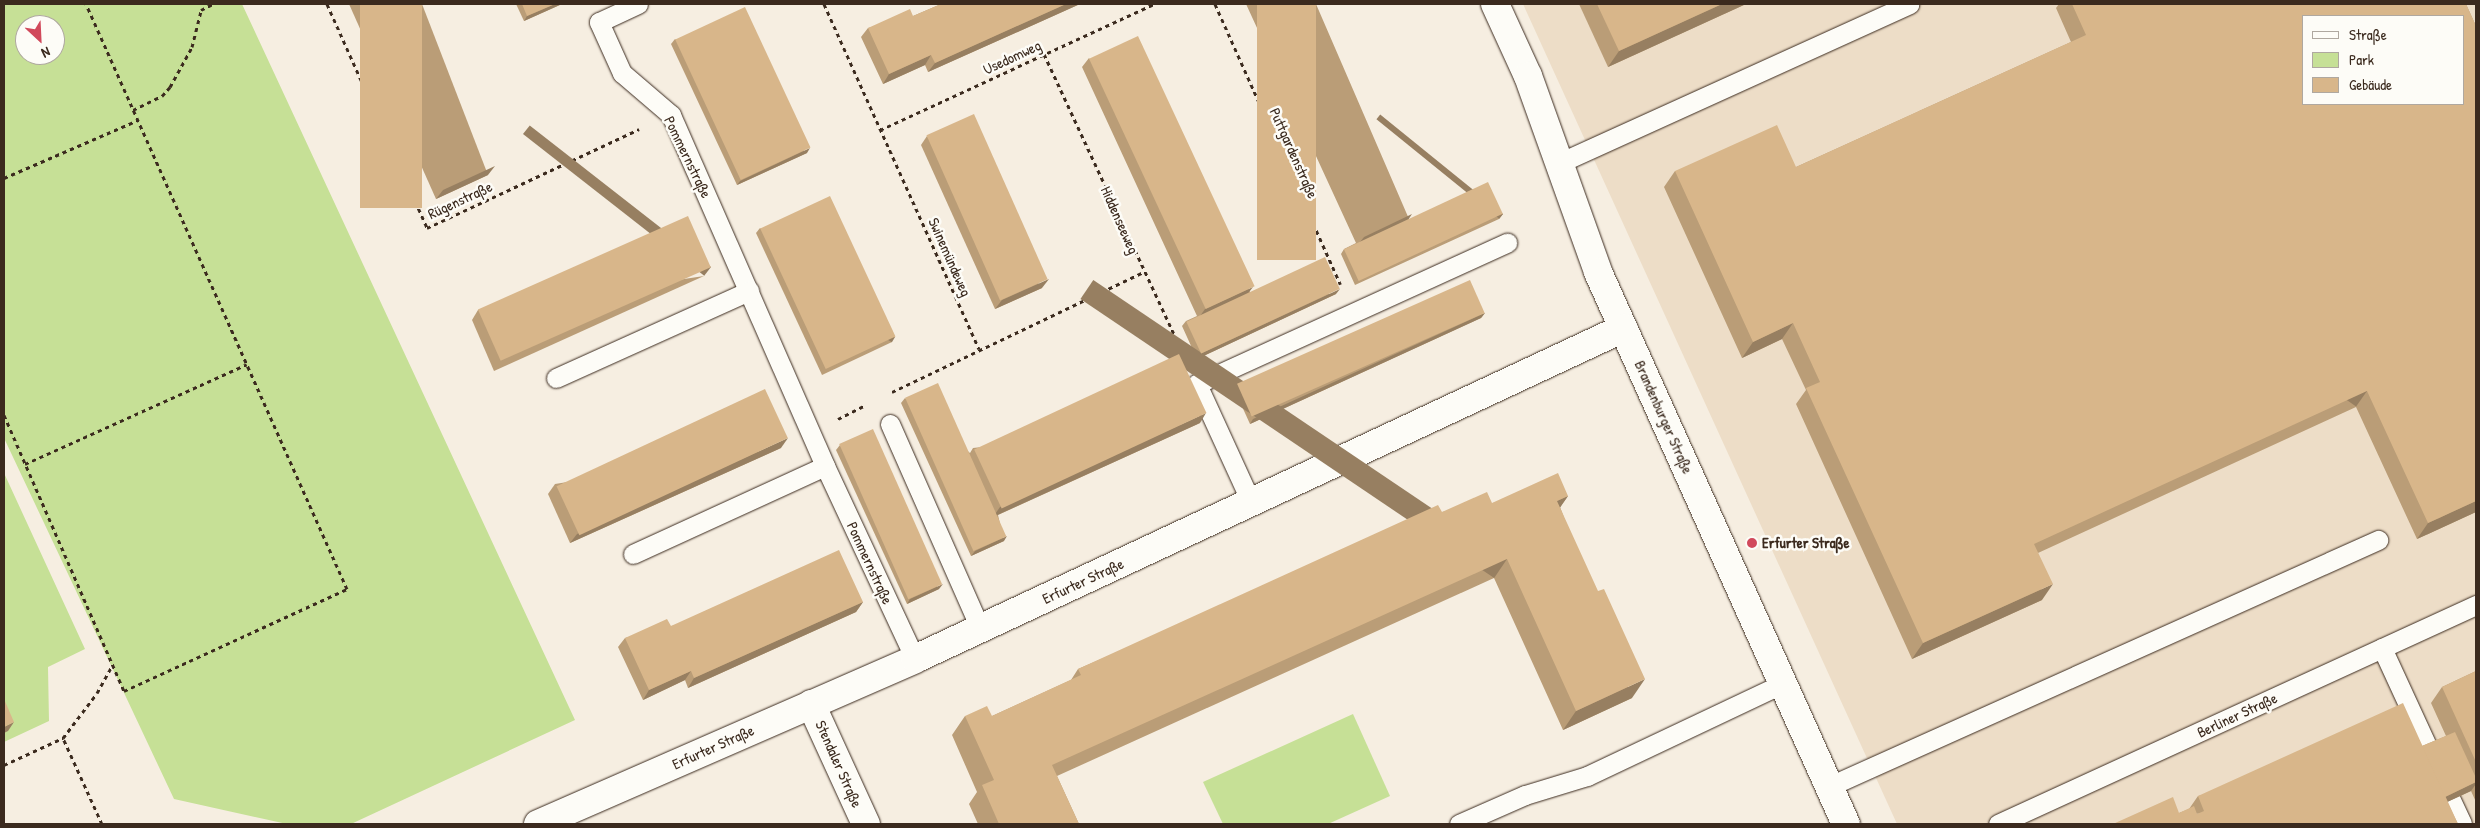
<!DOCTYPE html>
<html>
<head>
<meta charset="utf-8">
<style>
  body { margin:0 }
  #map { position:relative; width:2480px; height:828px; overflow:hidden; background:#f6eee1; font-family:"Patrick Hand",sans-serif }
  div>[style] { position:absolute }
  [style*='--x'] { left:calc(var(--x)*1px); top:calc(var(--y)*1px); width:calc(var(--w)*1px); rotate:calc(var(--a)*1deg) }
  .built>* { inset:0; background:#edddc7 }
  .green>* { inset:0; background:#c6e096 }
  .path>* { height:3px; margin-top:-1.5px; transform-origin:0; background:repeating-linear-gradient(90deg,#3b2a1e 0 4px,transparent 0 8px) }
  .roads { filter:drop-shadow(0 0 1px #3b2a1e) drop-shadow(0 0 1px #3b2a1e) }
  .service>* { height:19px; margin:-9.5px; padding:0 9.5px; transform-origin:9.5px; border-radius:9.5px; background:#fdfcf7 }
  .minor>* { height:28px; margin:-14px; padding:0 14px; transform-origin:14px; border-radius:14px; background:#fdfcf7 }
  .wall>* { inset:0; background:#ba9d77 }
  .shaded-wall>* { inset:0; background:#977f61; transform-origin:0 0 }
  .building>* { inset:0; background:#d8b68a; transform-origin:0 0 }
  .dots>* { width:14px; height:14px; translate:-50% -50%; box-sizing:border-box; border:2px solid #fdfcf7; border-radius:50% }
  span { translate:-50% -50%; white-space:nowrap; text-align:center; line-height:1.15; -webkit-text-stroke:5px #fdfcf7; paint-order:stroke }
  .street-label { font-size:15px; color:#3b2a1e }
  .poi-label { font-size:15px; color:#3b2a1e; font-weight:700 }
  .left { translate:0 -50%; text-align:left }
  .frame { position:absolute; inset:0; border:5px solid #3b2a1e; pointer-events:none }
  .legend { position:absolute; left:2302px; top:15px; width:162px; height:90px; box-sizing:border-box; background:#fdfcf7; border:1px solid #afa8a0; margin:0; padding:6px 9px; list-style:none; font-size:15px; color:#3b2a1e }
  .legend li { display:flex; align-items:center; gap:10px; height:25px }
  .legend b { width:25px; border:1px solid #afa8a0 }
  .north { position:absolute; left:15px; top:15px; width:50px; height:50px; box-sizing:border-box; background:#fdfcf7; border:1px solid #afa8a0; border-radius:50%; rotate:155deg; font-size:14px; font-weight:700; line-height:20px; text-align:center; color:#3b2a1e }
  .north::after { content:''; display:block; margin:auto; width:18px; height:22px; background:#d1495b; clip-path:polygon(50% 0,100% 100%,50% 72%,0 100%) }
</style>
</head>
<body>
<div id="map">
  <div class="built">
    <div style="clip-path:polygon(evenodd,1523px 4px,2476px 4px,2476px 824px,1897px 824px,1523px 4px,2304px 16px,2464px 16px,2464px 104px,2304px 104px,2304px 16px)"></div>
  </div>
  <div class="green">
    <div style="clip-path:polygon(evenodd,4px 4px,242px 4px,575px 720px,351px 824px,287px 824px,174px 799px,4px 438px,4px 4px,25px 25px,55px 25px,55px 55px,25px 55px,25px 25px)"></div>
    <div style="clip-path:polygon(4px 473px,85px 649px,48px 667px,49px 721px,4px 742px)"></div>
    <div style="clip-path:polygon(1353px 714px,1390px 796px,1328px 824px,1223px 824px,1203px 782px)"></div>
  </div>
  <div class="path">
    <div style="--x:327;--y:4;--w:245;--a:65.9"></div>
    <div style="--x:427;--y:228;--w:234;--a:-25"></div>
    <div style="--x:824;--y:4;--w:378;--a:65.8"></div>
    <div style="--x:1215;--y:4;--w:307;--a:65.9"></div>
    <div style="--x:1044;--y:54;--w:333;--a:65.1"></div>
    <div style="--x:133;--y:110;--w:32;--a:-26"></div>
    <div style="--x:162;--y:96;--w:12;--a:-48"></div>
    <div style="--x:170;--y:87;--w:46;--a:-61.2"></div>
    <div style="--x:192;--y:47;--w:38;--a:-76"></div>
    <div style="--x:201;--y:10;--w:13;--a:-27"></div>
    <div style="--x:880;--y:130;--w:302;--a:-24.7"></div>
    <div style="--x:4;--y:178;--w:146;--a:-23.4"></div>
    <div style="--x:892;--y:392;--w:279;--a:-25.5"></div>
    <div style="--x:4;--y:415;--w:301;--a:66.5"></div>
    <div style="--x:124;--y:691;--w:245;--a:-24.6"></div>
    <div style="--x:347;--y:589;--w:641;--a:-114.04"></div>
    <div style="--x:838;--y:419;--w:29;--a:-27"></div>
    <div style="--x:25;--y:464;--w:243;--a:-24.2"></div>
    <div style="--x:4;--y:765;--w:65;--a:-24.6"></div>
    <div style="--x:102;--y:824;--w:94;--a:-114.4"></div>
    <div style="--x:63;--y:738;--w:56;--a:-52.9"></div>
    <div style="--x:97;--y:693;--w:31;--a:-61"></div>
  </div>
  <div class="roads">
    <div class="service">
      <div style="--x:638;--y:4;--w:43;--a:155.2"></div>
      <div style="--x:599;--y:22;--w:56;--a:65.7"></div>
      <div style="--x:622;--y:73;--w:65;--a:40.6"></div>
      <div style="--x:671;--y:115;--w:383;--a:66.3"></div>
      <div style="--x:825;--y:466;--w:213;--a:65"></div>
      <div style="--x:1557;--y:164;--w:387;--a:-24.4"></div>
      <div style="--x:556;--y:378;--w:212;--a:-24.3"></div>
      <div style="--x:890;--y:424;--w:223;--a:66.2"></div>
      <div style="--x:1251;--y:502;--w:130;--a:-114.6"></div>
      <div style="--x:1197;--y:384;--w:341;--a:-24.5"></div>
      <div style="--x:633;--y:554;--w:211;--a:-24.6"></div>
      <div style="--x:2382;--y:648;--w:112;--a:65.3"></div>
      <div style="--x:1830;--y:786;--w:601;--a:-24.18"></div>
      <div style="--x:2451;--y:800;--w:26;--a:65"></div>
      <div style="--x:1459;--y:824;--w:72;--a:-23.7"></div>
      <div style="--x:1525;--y:795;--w:65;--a:-17"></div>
      <div style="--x:1587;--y:776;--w:218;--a:-25.3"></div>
      <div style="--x:1998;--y:824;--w:526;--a:-24.62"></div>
    </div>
    <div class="minor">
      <div style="--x:1495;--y:4;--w:79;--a:65.4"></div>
      <div style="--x:1528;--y:76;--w:208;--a:70.3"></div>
      <div style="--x:1598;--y:272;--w:605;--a:65.81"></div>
      <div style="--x:811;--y:704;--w:132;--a:65.4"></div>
      <div style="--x:538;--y:824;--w:412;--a:-23.6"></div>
      <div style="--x:915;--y:659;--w:782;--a:-25.03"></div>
    </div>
  </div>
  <div class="wall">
    <div style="clip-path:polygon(349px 4px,422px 4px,488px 175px,436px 199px)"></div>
    <div style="clip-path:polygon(516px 4px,562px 4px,524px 21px)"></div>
    <div style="clip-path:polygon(941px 4px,1080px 4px,928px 72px,925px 65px,883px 84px,861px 37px,868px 28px,913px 16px)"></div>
    <div style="clip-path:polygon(1246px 4px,1316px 4px,1409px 219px,1503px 214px,1499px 219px,1355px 285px,1341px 254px,1344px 249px,1356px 243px)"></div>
    <div style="clip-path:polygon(1579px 4px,1746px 4px,1608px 67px)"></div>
    <div style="clip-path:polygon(2059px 4px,2466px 4px,2476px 26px,2476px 512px,2417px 539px,2356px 407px,2038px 553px,2042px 600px,1912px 659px,1796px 404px,1806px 390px,1782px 339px,1742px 358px,1664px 187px,1675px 171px,1796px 167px,2071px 42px,2056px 8px)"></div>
    <div style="clip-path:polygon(675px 39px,807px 153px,737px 185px,671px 44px)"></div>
    <div style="clip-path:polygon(1089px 58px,1250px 292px,1336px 294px,1197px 359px,1182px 326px,1186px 321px,1197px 316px,1082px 67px)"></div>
    <div style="clip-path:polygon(927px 136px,1042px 288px,995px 309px,921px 145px)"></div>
    <div style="clip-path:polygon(760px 228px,892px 342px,822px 375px,756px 233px)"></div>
    <div style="clip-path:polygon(704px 276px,494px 371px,472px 320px,478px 310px)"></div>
    <div style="clip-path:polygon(1485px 313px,1481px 318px,1250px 424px,1235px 391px,1238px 386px)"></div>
    <div style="clip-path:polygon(905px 398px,970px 453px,973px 448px,1200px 423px,998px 515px,1004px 541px,971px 556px,901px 403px)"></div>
    <div style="clip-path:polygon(840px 445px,939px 589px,907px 604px,836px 450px)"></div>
    <div style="clip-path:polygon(781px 448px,570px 543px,548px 494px,555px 484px)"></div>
    <div style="clip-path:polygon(1568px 496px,1560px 507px,1632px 698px,1563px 730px,1494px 578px,1057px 776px,1079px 824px,978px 824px,969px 804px,977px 792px,952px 735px,965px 716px,992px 716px,1071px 680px,1078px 669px,1442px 512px,1492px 503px)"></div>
    <div style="clip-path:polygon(863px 602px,856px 612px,688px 688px,685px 680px,643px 700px,618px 647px,625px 638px,671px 626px)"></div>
    <div style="clip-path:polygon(2476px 671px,2476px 802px,2471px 791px,2447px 802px,2458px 824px,2179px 813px,2189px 809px,2198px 796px,2422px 746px,2446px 736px,2431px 703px,2442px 687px)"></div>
  </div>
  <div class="shaded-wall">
    <div style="clip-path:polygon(555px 4px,562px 4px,524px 21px,527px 16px)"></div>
    <div style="clip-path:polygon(1066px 4px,1080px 4px,928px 72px,935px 63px)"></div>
    <div style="clip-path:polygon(1722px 4px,1746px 4px,1608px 67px,1619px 51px)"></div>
    <div style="clip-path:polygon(931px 55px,925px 65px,883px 84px,889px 74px)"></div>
    <div style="clip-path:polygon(810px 148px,807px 153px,737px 185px,740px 181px)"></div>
    <div style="clip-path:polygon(495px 166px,488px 175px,436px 199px,443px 190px)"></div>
    <div style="clip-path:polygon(1412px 214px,1406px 223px,1357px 246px,1364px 237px)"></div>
    <div style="left:1503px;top:214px;width:6px;height:158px;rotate:129deg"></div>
    <div style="left:711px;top:267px;width:11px;height:230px;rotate:128deg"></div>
    <div style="clip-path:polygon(1049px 279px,1042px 288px,995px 309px,1002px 300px)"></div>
    <div style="clip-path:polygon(1253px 287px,1246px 296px,1198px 319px,1205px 309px)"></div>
    <div style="clip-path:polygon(1340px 289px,1336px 294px,1197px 359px,1200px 354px)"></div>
    <div style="clip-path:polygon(1485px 313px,1481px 318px,1250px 424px,1253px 419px)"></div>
    <div style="clip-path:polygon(1793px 323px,1782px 339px,1742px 358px,1753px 342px)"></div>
    <div style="left:895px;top:337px;width:6px;height:77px;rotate:121deg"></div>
    <div style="left:2367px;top:391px;width:19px;height:366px;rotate:125deg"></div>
    <div style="clip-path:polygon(1206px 413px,1200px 423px,993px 517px,1000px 507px)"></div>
    <div style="clip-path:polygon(788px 438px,781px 448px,570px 543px,577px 534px)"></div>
    <div style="clip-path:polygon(1568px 496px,1555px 515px,1557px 501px)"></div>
    <div style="clip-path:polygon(2476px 501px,2476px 512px,2417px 539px,2428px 523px)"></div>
    <div style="clip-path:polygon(1007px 536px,1004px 541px,971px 556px,975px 551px)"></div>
    <div style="left:1507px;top:559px;width:23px;height:499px;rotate:124deg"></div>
    <div style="clip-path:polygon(943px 584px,939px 589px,907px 604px,910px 599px)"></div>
    <div style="clip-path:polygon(2053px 584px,2042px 600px,1912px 659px,1923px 643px)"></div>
    <div style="clip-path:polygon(863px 602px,856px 612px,688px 688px,694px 678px)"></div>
    <div style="clip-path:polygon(691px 671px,685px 680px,643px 700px,649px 690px)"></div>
    <div style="clip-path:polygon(1645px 679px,1632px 698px,1563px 730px,1576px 711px)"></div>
    <div style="clip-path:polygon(14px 722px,8px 731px,4px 733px,4px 727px)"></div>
    <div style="clip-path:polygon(2476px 782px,2476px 784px,2471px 791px,2432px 809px,2439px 800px)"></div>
  </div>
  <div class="building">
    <div style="left:360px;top:4px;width:62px;height:204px"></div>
    <div style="clip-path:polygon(522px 4px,555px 4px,527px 16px)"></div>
    <div style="clip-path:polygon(941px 4px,1066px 4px,935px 63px,931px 55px,889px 74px,868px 28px,910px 9px,913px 16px)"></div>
    <div style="left:1257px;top:4px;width:59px;height:256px"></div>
    <div style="clip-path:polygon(1597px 4px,1722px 4px,1619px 51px)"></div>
    <div style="clip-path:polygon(evenodd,2072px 4px,2466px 4px,2476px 26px,2476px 501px,2428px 523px,2367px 391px,2034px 544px,2053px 584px,1923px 643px,1806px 388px,1820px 382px,1793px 323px,1753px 342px,1675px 171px,1777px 125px,1796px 167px,2086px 35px,2072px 4px,2304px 16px,2464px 16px,2464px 104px,2304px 104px,2304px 16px)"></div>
    <div style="left:745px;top:7px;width:155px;height:77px;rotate:65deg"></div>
    <div style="left:1138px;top:36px;width:276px;height:54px;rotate:65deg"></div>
    <div style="left:974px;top:114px;width:181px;height:52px;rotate:66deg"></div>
    <div style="left:1488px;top:182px;width:35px;height:159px;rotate:65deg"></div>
    <div style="left:830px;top:196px;width:155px;height:77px;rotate:65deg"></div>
    <div style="left:688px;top:216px;width:56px;height:230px;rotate:66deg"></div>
    <div style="left:1325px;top:257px;width:35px;height:153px;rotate:65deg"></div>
    <div style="left:1470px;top:280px;width:36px;height:255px;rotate:66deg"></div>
    <div style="left:1179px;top:354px;width:65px;height:226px;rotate:65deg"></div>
    <div style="left:938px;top:383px;width:168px;height:36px;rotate:66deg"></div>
    <div style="left:765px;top:389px;width:54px;height:230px;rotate:65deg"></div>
    <div style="left:873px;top:429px;width:170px;height:37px;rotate:66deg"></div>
    <div style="clip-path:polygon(1558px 473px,1568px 496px,1557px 501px,1598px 591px,1604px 589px,1645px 679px,1576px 711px,1507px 559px,1052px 765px,1079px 824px,999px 824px,982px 785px,994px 780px,965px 716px,987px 706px,992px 716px,1081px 675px,1078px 669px,1438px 505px,1442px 512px,1487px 492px,1492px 503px)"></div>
    <div style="clip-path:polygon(839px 550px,863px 602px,694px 678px,691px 671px,649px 690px,625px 638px,667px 619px,671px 626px)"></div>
    <div style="clip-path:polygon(2476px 671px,2476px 762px,2442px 687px)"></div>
    <div style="clip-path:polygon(4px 699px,14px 722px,4px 727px)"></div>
    <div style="clip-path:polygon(2403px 703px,2458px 824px,2113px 824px,2173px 797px,2179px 813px,2194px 806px,2197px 814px,2204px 811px,2198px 796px)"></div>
    <div style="clip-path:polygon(2455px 732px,2476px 778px,2476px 782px,2445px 797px,2422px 746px)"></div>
  </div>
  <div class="dots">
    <div style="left:1752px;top:543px;background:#d1495b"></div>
  </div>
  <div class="street-label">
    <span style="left:1012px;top:57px;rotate:-25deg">Usedomweg</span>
    <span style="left:1294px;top:153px;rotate:66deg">Puttgardenstraße</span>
    <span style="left:688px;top:157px;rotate:64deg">Pommernstraße</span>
    <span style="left:460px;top:200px;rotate:-25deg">Rügenstraße</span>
    <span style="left:1120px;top:220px;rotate:66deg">Hiddenseeweg</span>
    <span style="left:950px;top:257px;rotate:66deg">Swinemündeweg</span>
    <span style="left:1664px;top:417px;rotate:66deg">Brandenburger Straße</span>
    <span style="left:870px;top:563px;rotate:65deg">Pommernstraße</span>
    <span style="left:1083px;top:581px;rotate:-25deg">Erfurter Straße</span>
    <span style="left:2237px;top:715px;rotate:-25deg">Berliner Straße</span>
    <span style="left:713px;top:747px;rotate:-24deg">Erfurter Straße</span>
    <span style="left:839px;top:764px;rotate:66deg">Stendaler Straße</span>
  </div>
  <div class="poi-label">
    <span class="left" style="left:1762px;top:543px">Erfurter Straße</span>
  </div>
  <div class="frame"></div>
  <ul class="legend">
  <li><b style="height:6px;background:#fdfcf7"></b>Straße</li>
  <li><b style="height:14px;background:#c6e096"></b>Park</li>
  <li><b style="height:14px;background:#d8b68a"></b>Gebäude</li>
  </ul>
  <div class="north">N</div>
</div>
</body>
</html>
